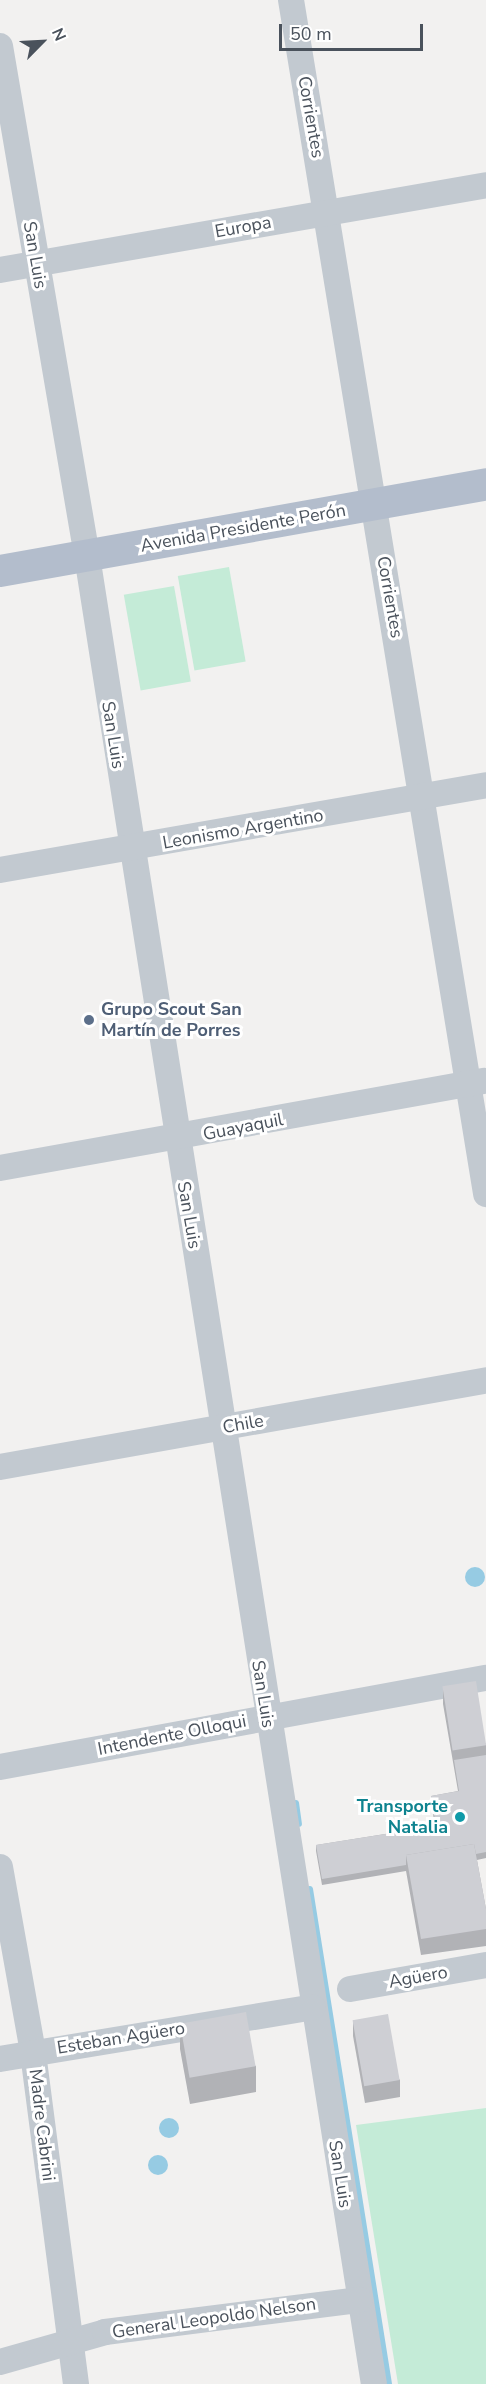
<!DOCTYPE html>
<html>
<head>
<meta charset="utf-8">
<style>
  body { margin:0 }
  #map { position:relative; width:486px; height:2384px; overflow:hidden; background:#f2f1f0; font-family:"Nunito Sans",sans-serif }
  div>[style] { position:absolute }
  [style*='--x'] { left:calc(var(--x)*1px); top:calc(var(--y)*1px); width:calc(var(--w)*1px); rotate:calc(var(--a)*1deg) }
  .green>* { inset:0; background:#c4ebd7; transform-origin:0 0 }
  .water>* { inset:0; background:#96cbe3 }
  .round { border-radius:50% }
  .stream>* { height:6px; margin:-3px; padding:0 3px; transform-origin:3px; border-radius:3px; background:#96cbe3 }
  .minor>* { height:26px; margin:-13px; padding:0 13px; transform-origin:13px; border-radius:13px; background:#c2c9d0 }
  .major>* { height:32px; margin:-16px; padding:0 16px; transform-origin:16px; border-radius:16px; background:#b3bdcc }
  .wall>* { inset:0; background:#b1b2b6 }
  .building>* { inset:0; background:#cecfd4; transform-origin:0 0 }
  .dots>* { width:16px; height:16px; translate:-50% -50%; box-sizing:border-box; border:3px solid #fff; border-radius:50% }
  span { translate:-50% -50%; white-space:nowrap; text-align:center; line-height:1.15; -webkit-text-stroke:6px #fff; paint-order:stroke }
  .street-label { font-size:18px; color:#4a525c }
  .service-label { font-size:18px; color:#4e5e75; font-weight:700 }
  .left { translate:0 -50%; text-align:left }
  .culture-label { font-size:18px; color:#0d838f; font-weight:700 }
  .right { translate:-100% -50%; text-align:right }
  .north { position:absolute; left:12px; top:12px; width:60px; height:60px; -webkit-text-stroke:4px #fff; paint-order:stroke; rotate:66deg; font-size:16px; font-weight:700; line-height:24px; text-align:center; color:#4a525c }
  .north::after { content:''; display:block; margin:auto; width:21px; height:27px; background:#4a525c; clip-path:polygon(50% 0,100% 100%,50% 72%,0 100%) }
  .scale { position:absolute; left:279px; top:24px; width:144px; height:27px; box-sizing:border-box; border:3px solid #4a525c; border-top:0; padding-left:8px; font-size:18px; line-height:21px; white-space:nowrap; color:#4a525c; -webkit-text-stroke:4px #fff; paint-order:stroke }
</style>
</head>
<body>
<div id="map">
  <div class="green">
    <div style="left:229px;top:567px;width:96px;height:52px;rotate:80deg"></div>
    <div style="left:174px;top:586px;width:97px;height:51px;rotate:80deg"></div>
    <div style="clip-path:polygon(486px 2108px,486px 2384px,398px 2384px,356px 2125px)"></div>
  </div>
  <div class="water">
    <div class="round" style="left:465px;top:1567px;width:20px;height:20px"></div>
    <div class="round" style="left:159px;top:2118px;width:20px;height:20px"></div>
    <div class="round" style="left:148px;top:2155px;width:20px;height:20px"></div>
  </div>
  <div class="stream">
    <div style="--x:296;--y:1803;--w:21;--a:82"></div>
    <div style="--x:310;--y:1889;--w:501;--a:80.93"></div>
  </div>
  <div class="minor">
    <div style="--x:291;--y:0;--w:1210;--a:80.72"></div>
    <div style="--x:0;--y:46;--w:517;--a:80.32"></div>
    <div style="--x:87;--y:556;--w:1850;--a:81.08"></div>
    <div style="--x:0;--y:270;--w:493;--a:-9.9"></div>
    <div style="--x:0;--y:870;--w:493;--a:-9.9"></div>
    <div style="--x:0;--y:1168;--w:492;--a:-10.2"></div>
    <div style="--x:0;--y:1467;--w:494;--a:-10.1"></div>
    <div style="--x:0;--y:1767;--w:494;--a:-10.4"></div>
    <div style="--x:0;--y:1867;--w:189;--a:79.9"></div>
    <div style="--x:33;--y:2053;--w:334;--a:82.6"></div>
    <div style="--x:350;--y:1989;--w:138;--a:-10"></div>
    <div style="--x:0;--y:2059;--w:317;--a:-9.4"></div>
    <div style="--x:0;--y:2362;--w:109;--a:-15.9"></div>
    <div style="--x:105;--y:2332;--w:257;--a:-7.2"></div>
  </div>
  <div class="major">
    <div style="--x:0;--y:571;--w:494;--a:-10.1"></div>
  </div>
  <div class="wall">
    <div style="clip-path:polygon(443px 1688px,486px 1744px,486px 1858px,477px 1860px,486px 1909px,486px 1946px,421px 1955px,406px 1871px,322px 1885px,316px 1851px,316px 1845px,435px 1826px,431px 1802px,431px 1796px,458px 1791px,443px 1704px)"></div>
    <div style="clip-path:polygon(353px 2020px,400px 2080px,400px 2097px,365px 2103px,353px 2036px)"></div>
    <div style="clip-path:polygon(180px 2024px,256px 2066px,256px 2092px,190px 2104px,180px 2049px)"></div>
  </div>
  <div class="building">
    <div style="left:476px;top:1681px;width:65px;height:34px;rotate:81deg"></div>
    <div style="clip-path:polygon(486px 1755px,486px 1852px,476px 1854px,474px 1844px,406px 1855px,406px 1865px,322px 1879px,316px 1845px,436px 1826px,431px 1796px,459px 1791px,454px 1760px)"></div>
    <div style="clip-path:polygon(474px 1844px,486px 1909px,486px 1929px,421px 1939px,406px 1855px)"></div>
    <div style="left:246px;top:2012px;width:55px;height:67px;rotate:80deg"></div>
    <div style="left:388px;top:2014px;width:67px;height:36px;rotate:80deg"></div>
  </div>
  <div class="dots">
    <div style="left:89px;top:1020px;background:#5c6f8a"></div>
    <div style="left:460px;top:1817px;background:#0f9aa8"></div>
  </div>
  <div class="street-label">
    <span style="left:311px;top:117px;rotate:80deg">Corrientes</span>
    <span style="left:243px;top:227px;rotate:-10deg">Europa</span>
    <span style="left:35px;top:255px;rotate:80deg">San Luis</span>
    <span style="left:243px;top:528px;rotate:-10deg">Avenida Presidente Perón</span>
    <span style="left:390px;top:597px;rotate:80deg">Corrientes</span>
    <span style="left:113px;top:735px;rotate:81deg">San Luis</span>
    <span style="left:243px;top:829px;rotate:-10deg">Leonismo Argentino</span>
    <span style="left:243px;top:1127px;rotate:-11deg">Guayaquil</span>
    <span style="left:189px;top:1215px;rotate:80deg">San Luis</span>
    <span style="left:243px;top:1424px;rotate:-10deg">Chile</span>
    <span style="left:263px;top:1694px;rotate:81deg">San Luis</span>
    <span style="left:172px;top:1735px;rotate:-11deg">Intendente Olloqui</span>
    <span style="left:418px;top:1977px;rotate:-10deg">Agüero</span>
    <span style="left:121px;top:2038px;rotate:-9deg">Esteban Agüero</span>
    <span style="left:42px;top:2125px;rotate:83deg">Madre Cabrini</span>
    <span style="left:340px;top:2174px;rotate:81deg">San Luis</span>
    <span style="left:214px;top:2318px;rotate:-8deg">General Leopoldo Nelson</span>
  </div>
  <div class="service-label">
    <span class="left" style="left:101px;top:1020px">Grupo Scout San<br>Martín de Porres</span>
  </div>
  <div class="culture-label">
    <span class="right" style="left:448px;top:1817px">Transporte<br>Natalia</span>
  </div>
  <div class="north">N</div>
  <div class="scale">50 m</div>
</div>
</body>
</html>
